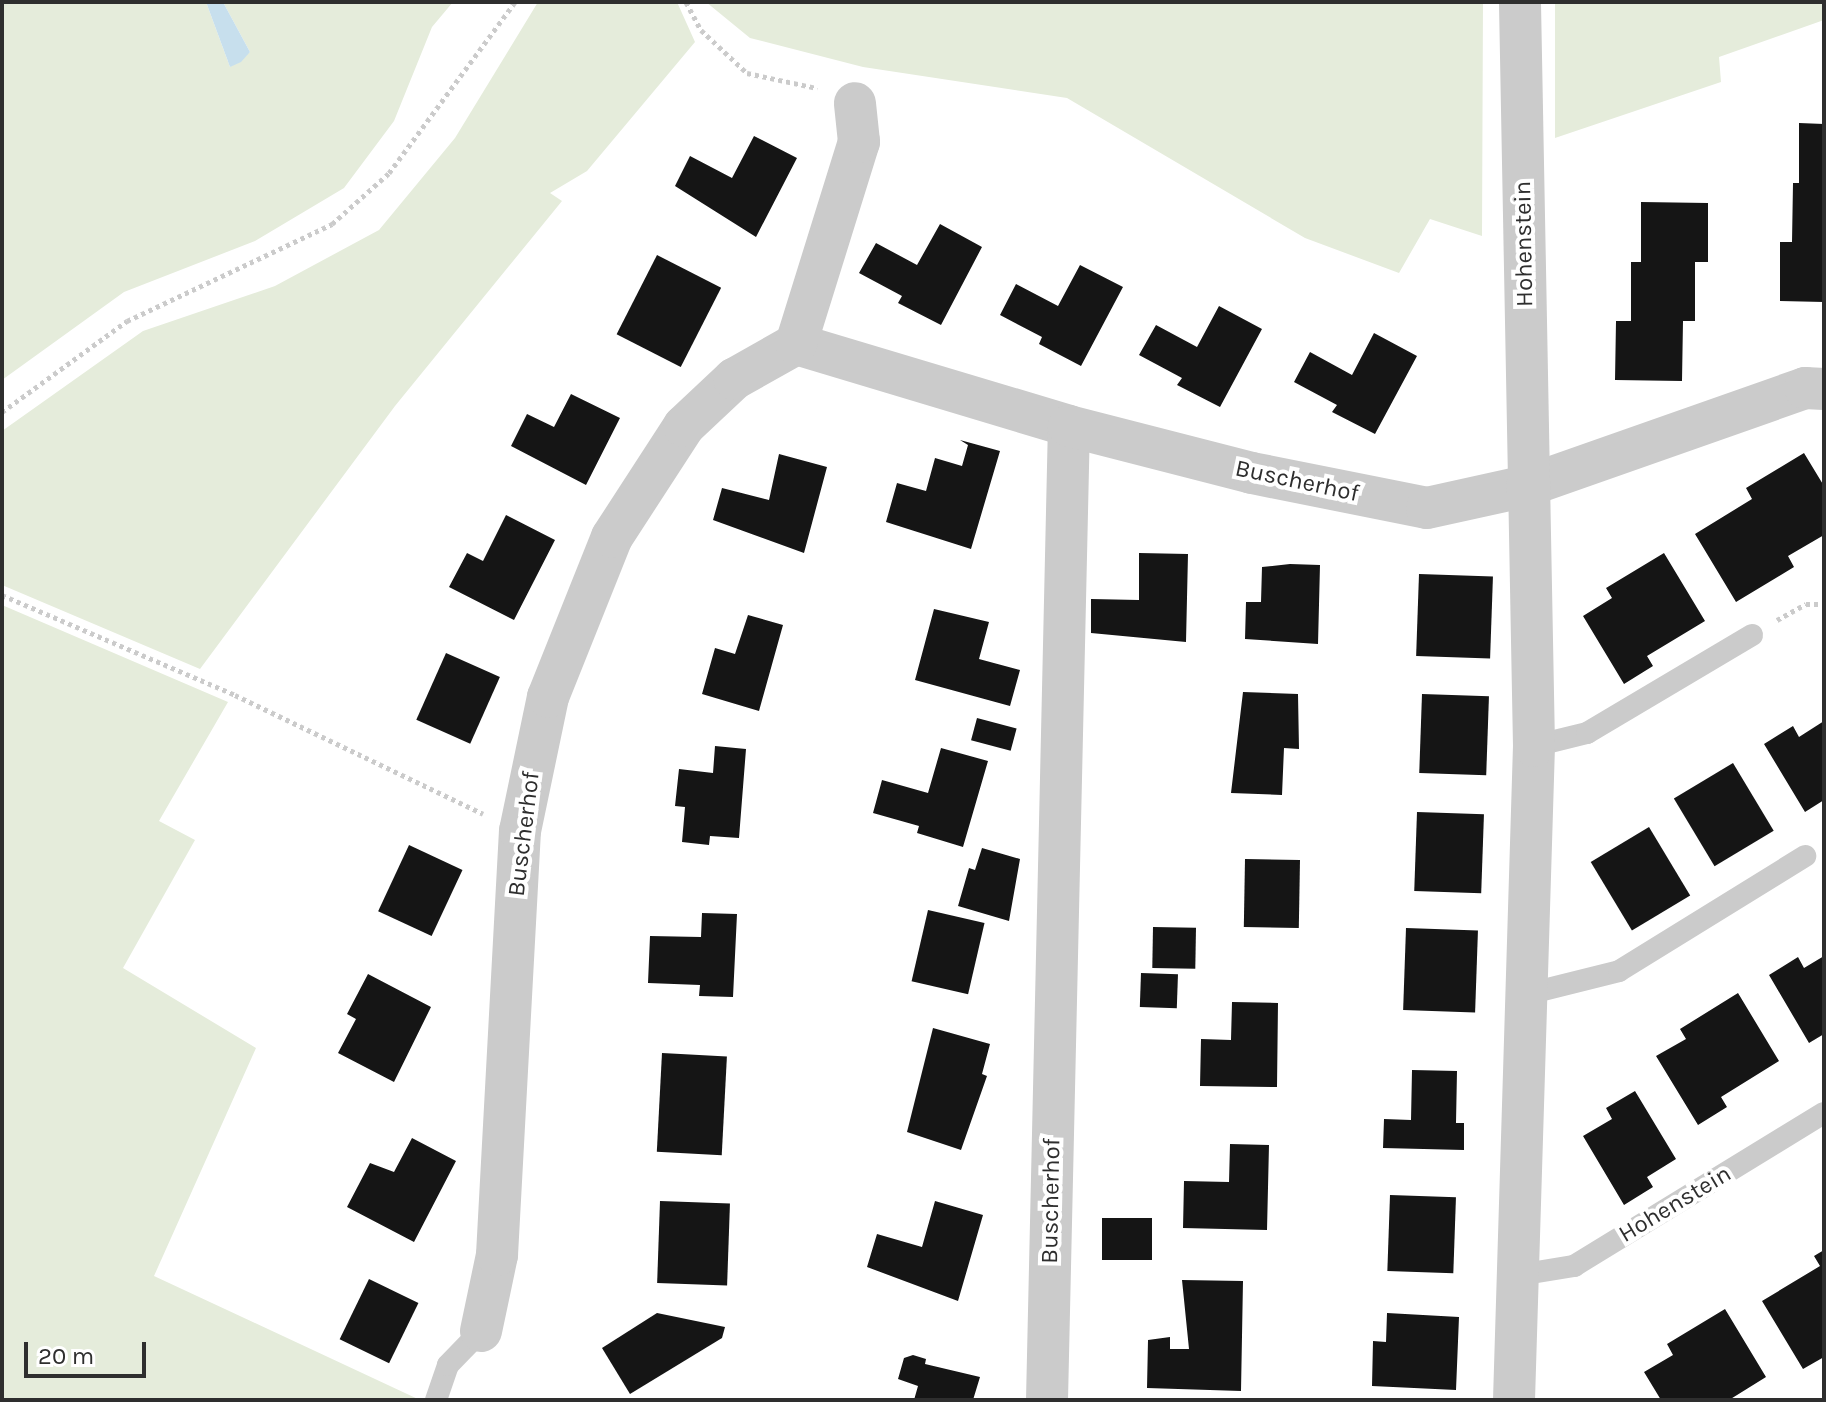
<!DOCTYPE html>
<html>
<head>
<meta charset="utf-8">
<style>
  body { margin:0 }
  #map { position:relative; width:1826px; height:1402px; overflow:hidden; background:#fff; font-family:Karla,sans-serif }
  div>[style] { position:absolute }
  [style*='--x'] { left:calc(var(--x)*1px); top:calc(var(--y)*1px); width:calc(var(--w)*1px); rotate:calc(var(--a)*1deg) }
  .green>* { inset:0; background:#e5ecdb }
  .water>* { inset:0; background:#c7dfed }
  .building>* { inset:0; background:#151515; transform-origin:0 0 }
  .path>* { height:5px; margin-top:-2.5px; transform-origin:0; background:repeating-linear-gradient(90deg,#cbcbcb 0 4px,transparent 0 8px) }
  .lane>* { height:22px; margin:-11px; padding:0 11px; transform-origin:11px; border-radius:11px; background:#cbcbcb }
  .street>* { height:42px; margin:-21px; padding:0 21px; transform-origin:21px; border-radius:21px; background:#cbcbcb }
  span { translate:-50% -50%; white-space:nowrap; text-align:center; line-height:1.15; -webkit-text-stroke:8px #fff; paint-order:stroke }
  .street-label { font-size:24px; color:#2e2e2e }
  .frame { position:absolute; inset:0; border:4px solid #2e2e2e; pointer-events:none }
  .scale { position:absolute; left:24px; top:1342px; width:122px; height:36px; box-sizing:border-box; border:4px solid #2e2e2e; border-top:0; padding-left:10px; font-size:24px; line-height:28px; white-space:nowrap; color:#2e2e2e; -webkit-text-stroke:6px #fff; paint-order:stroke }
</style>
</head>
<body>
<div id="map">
  <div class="green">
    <div style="clip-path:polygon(2px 2px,206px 2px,230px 67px,250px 52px,223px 2px,453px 2px,432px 27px,394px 121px,344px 188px,255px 241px,124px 292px,2px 380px)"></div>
    <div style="clip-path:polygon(538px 2px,677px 2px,695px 42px,587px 171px,550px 193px,562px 201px,395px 406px,200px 669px,2px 585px,2px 431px,143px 331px,275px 286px,379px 230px,455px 138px)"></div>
    <div style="clip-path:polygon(706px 2px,1483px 2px,1482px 236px,1430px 219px,1399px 273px,1305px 238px,1067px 98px,863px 67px,750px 38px)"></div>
    <div style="clip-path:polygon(1555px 2px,1824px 2px,1824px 20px,1719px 57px,1721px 82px,1555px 138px)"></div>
    <div style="clip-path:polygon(2px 605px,228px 702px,159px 821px,195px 840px,123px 968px,256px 1048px,154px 1276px,420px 1400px,2px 1400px)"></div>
  </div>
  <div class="water">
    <div style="clip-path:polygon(206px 2px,223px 2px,250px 52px,241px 62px,230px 67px)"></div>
  </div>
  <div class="building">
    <div style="clip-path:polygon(1799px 123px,1824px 124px,1824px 302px,1780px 301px,1780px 242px,1792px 242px,1793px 183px,1799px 183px)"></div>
    <div style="clip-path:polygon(754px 136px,797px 158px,756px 237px,675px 186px,690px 156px,732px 178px)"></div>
    <div style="clip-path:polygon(1641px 202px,1708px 203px,1708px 262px,1695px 262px,1695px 321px,1683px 321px,1682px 381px,1615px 380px,1616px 321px,1631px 321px,1631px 262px,1641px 262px)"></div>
    <div style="clip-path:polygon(940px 224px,982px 247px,941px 325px,898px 303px,902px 296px,859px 273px,876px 243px,917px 265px)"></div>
    <div style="left:657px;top:255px;width:72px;height:89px;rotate:27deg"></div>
    <div style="clip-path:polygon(1080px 265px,1123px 287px,1081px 366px,1039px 344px,1042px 337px,1000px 315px,1016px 284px,1058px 306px)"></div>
    <div style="clip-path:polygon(1219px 306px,1262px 329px,1220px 407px,1177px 385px,1182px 378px,1139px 355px,1156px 325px,1197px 347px)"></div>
    <div style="clip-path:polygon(1374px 333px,1417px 356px,1375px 434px,1332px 412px,1337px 405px,1294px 382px,1310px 352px,1352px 375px)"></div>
    <div style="clip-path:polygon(571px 394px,620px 418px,586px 485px,511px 446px,527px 414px,554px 427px)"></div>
    <div style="clip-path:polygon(960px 440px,1000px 451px,971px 549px,886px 522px,897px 483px,926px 491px,935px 458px,962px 466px,968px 445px)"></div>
    <div style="clip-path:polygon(1804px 453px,1824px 486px,1824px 535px,1788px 556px,1794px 567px,1736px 602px,1695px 534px,1752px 499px,1746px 488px)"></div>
    <div style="clip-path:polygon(779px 454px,827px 467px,804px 553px,713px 520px,722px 488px,769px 500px)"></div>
    <div style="clip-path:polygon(506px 515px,555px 540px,514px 620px,449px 587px,467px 553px,483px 561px)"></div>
    <div style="clip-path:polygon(1139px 553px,1188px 554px,1186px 642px,1091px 633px,1091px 599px,1139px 600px)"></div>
    <div style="clip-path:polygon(1664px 553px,1705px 621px,1647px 656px,1653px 666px,1624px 684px,1583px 616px,1612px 598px,1606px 588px)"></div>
    <div style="clip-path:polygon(1290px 564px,1320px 565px,1318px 644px,1245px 639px,1246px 602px,1261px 602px,1262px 567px)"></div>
    <div style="left:1419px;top:574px;width:74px;height:82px;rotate:2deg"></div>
    <div style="clip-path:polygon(934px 609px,989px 622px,979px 659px,1020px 670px,1010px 706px,915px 680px)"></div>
    <div style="clip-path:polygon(748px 615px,783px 625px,759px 711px,702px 694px,715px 648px,735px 654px)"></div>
    <div style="left:446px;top:653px;width:59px;height:73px;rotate:24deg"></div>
    <div style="clip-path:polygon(1243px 692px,1298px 694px,1299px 749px,1284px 748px,1282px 795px,1231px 793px)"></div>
    <div style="left:1422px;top:694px;width:67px;height:79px;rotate:2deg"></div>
    <div style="left:977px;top:718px;width:41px;height:23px;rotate:15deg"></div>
    <div style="clip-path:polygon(1824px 721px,1824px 800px,1805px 812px,1764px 744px,1793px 726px,1799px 737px)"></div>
    <div style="clip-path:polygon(715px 746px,746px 749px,739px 838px,710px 836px,709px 845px,682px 842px,685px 807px,675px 806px,679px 769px,713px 773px)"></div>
    <div style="clip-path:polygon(941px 748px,988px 761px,963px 847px,917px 833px,919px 826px,873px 813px,882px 780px,928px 793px)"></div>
    <div style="left:1733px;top:763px;width:79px;height:69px;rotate:59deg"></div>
    <div style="left:1417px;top:812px;width:67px;height:79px;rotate:2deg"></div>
    <div style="left:1649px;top:827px;width:80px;height:68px;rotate:59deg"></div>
    <div style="left:409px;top:845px;width:59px;height:73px;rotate:25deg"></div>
    <div style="clip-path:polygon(982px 848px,1020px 859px,1009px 921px,958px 906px,969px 868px,975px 870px)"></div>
    <div style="left:1245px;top:859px;width:55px;height:68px;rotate:1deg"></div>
    <div style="left:928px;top:910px;width:58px;height:73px;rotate:13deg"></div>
    <div style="clip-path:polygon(702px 913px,737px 914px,733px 997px,699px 996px,700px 985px,648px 983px,650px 936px,701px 937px)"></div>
    <div style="left:1153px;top:927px;width:43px;height:41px;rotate:1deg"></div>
    <div style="left:1406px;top:928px;width:72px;height:82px;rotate:2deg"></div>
    <div style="clip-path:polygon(1824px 956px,1824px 1034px,1809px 1043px,1769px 975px,1798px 957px,1804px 968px)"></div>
    <div style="left:1141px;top:973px;width:37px;height:34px;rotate:2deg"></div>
    <div style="clip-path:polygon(368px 974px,431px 1007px,394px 1082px,338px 1053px,356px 1019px,347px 1014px)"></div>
    <div style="clip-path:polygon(1738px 993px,1779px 1061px,1721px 1097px,1727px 1107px,1698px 1125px,1656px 1056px,1686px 1039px,1680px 1029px)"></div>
    <div style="clip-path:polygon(1232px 1002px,1278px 1003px,1277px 1087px,1200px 1086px,1201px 1039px,1231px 1040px)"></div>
    <div style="clip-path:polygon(933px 1028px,990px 1044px,982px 1074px,987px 1076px,961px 1150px,907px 1132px)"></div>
    <div style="left:662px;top:1053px;width:65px;height:99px;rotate:3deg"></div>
    <div style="clip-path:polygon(1412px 1070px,1457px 1071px,1456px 1123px,1464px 1123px,1464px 1150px,1383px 1148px,1384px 1119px,1411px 1120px)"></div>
    <div style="clip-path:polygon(1635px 1091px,1676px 1159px,1647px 1177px,1653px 1187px,1624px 1205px,1583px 1136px,1612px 1119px,1606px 1108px)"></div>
    <div style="clip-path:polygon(412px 1138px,456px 1161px,414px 1242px,347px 1207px,370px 1163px,394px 1172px)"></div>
    <div style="clip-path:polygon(1230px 1144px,1269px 1145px,1267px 1230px,1183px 1228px,1184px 1181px,1229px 1182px)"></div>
    <div style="left:1390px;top:1195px;width:66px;height:76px;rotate:2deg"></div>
    <div style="left:660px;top:1201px;width:70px;height:82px;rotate:2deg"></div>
    <div style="clip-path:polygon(935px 1201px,983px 1215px,958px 1301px,867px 1267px,877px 1234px,922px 1247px)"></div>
    <div style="left:1102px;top:1218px;width:50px;height:42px"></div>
    <div style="clip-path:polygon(1824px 1250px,1824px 1357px,1803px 1369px,1762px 1301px,1820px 1266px,1814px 1256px)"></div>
    <div style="left:369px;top:1279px;width:55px;height:67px;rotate:26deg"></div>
    <div style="clip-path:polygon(1182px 1280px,1243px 1281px,1241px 1391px,1147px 1388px,1148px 1340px,1170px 1337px,1170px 1349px,1189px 1349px)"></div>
    <div style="clip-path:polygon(1725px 1309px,1766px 1377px,1729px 1400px,1661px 1400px,1644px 1372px,1673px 1355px,1667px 1344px)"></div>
    <div style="clip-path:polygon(657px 1313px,725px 1327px,722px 1338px,630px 1394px,602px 1348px)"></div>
    <div style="clip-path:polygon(1387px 1313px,1459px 1317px,1456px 1390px,1372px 1386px,1373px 1341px,1386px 1342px)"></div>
    <div style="clip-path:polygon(913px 1355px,926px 1359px,925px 1364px,980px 1377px,973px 1400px,914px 1400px,918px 1386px,898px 1379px,904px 1358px)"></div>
  </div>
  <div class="path">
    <div style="--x:686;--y:2;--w:32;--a:62"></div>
    <div style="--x:701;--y:30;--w:63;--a:43.1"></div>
    <div style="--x:747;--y:73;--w:72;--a:12.1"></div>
    <div style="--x:2;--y:412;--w:155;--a:-36.1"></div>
    <div style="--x:127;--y:321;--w:227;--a:-25.3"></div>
    <div style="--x:332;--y:224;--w:76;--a:-41.8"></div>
    <div style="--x:389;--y:173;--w:212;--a:-53.6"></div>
    <div style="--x:2;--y:595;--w:254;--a:23.2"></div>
    <div style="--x:235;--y:695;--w:275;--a:25.6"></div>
    <div style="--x:1777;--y:620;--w:33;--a:-29"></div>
    <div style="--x:1806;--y:604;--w:18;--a:0"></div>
  </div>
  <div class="lane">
    <div style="--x:1534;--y:746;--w:55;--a:-13.8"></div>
    <div style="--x:1587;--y:733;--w:192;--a:-30.7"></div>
    <div style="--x:1523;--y:995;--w:99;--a:-14"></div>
    <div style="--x:1619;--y:971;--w:219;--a:-31.7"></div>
    <div style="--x:1518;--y:1275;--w:57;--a:-9.1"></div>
    <div style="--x:1574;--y:1266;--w:293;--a:-31.5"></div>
    <div style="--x:436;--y:1400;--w:37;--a:-71"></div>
    <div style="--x:448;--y:1365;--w:47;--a:-45.9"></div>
  </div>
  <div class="street">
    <div style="--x:796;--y:344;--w:285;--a:16.7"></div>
    <div style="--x:481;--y:1331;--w:78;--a:-78.1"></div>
    <div style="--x:497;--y:1255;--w:425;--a:-86.9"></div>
    <div style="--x:520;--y:831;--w:137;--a:-78.2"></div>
    <div style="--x:548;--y:697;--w:172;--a:-68.2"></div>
    <div style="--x:612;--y:537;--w:132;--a:-57"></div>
    <div style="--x:684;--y:426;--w:69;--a:-43.2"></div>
    <div style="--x:734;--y:379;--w:71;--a:-29.4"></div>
    <div style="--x:796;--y:344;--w:212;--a:-72.7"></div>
    <div style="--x:859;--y:142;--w:39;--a:-96"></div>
    <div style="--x:1047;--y:1400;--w:974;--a:-88.71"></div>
    <div style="--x:1069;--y:426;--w:189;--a:14.4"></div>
    <div style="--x:1252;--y:473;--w:178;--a:11.3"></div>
    <div style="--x:1427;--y:508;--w:102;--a:-12.4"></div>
    <div style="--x:1527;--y:486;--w:295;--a:-19.4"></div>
    <div style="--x:1805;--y:388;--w:19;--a:3"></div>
    <div style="--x:1514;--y:1400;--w:654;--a:-88.25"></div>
    <div style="--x:1534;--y:746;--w:744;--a:-91.08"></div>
  </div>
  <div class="street-label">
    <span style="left:1524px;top:244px;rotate:-91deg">Hohenstein</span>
    <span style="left:1297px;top:481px;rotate:12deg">Buscherhof</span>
    <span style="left:524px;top:834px;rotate:-83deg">Buscherhof</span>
    <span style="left:1051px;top:1201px;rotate:-89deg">Buscherhof</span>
    <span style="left:1675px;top:1204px;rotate:-31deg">Hohenstein</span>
  </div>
  <div class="frame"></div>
  <div class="scale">20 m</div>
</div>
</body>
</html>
